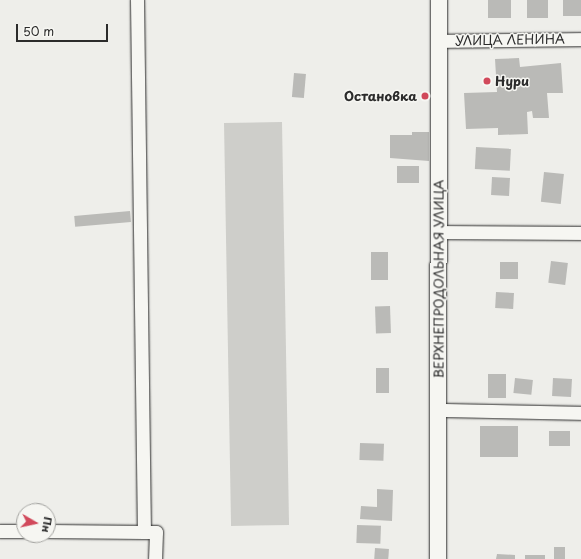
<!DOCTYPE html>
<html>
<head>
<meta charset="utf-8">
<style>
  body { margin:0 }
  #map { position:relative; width:581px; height:559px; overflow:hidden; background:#eeeeea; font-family:"Playpen Sans",sans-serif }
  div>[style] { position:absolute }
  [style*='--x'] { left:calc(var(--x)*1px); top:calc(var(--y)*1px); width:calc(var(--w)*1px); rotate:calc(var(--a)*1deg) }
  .green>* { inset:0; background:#cececa; transform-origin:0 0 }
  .building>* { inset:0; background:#babab7; transform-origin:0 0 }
  .roads { filter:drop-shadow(0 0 1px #2b2b2b) drop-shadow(0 0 1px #2b2b2b) }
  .minor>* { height:13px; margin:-6.5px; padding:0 6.5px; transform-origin:6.5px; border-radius:6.5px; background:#f6f6f2 }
  .major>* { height:16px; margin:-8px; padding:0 8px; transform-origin:8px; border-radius:8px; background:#f6f6f2 }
  .dots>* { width:11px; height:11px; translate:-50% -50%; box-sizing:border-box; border:2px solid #f6f6f2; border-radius:50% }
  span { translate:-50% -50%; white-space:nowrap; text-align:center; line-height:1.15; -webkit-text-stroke:3px #f6f6f2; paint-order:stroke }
  .street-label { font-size:13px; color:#2b2b2b }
  .poi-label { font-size:13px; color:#2b2b2b; font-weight:700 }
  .left { translate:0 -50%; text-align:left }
  .right { translate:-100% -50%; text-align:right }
  .north { position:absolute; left:16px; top:503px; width:40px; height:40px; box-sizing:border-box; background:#f6f6f2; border:1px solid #a5a5a2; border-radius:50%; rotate:99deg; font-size:11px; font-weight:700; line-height:16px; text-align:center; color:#2b2b2b }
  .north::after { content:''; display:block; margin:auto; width:14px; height:18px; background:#d1495b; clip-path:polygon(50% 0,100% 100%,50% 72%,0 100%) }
  .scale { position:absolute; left:16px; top:24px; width:92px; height:18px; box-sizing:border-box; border:2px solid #2b2b2b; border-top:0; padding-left:5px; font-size:12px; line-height:14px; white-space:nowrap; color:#2b2b2b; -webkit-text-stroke:3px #f6f6f2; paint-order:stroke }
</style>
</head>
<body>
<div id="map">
  <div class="green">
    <div style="left:282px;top:122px;width:403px;height:58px;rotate:89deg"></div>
  </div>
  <div class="building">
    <div style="left:511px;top:0;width:18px;height:23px;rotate:90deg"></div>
    <div style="left:527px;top:0;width:21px;height:18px"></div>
    <div style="left:563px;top:0;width:18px;height:16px"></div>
    <div style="clip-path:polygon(519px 58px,520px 67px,561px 63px,563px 93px,547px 93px,549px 118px,533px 118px,532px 111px,527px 112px,528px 134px,498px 135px,498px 128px,466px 129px,464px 93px,497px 92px,495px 59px)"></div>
    <div style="left:294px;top:73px;width:12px;height:24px;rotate:5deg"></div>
    <div style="clip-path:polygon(412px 132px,429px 132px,429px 161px,390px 158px,390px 135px,412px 135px)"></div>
    <div style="left:476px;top:147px;width:35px;height:22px;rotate:3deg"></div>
    <div style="left:397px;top:166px;width:22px;height:17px"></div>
    <div style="left:544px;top:172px;width:20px;height:30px;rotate:6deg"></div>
    <div style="left:492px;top:177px;width:18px;height:18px;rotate:3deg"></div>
    <div style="left:130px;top:211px;width:11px;height:56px;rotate:85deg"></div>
    <div style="left:371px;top:252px;width:17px;height:28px"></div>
    <div style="left:551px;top:261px;width:17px;height:22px;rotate:7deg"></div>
    <div style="left:500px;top:262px;width:18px;height:17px"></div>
    <div style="left:496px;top:292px;width:18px;height:16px;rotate:3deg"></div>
    <div style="left:390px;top:306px;width:27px;height:15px;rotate:88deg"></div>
    <div style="left:376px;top:368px;width:13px;height:25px"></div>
    <div style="left:488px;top:374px;width:18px;height:24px"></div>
    <div style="left:515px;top:378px;width:18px;height:15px;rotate:6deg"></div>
    <div style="left:553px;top:378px;width:19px;height:18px;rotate:3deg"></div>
    <div style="left:480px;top:426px;width:38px;height:31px"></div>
    <div style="left:570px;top:431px;width:15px;height:21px;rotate:90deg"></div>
    <div style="left:360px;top:443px;width:24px;height:17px;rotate:2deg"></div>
    <div style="clip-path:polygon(377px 489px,393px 490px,392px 521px,360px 519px,361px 506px,377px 507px)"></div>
    <div style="left:357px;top:525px;width:24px;height:18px;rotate:2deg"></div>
    <div style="left:554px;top:547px;width:11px;height:12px"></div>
    <div style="left:375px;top:548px;width:14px;height:11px;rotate:4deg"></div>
    <div style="clip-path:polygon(497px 554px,515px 555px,515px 559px,496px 559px)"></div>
    <div style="left:525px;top:555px;width:20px;height:4px"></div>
  </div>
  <div class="roads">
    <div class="minor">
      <div style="--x:137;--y:0;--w:532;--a:89.25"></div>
      <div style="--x:144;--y:532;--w:12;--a:0"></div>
      <div style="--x:156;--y:532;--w:27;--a:92"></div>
      <div style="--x:439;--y:41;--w:142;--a:-0.8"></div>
      <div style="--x:440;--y:232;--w:141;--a:0.4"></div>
      <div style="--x:439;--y:410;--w:142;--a:1.2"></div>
      <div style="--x:0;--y:531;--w:24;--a:0"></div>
      <div style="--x:48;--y:531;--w:96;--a:0.6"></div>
    </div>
    <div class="major">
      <div style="--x:438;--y:559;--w:559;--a:-89.9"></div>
    </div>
  </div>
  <div class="dots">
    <div style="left:487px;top:81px;background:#d1495b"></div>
    <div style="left:425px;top:96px;background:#d1495b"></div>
  </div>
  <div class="street-label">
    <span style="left:510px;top:40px;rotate:-1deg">УЛИЦА ЛЕНИНА</span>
    <span style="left:439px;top:279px;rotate:-90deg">ВЕРХНЕПРОДОЛЬНАЯ УЛИЦА</span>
  </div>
  <div class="poi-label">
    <span class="left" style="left:495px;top:81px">Нури</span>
    <span class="right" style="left:417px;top:96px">Остановка</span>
  </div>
  <div class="north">Пн</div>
  <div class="scale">50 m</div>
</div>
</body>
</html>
